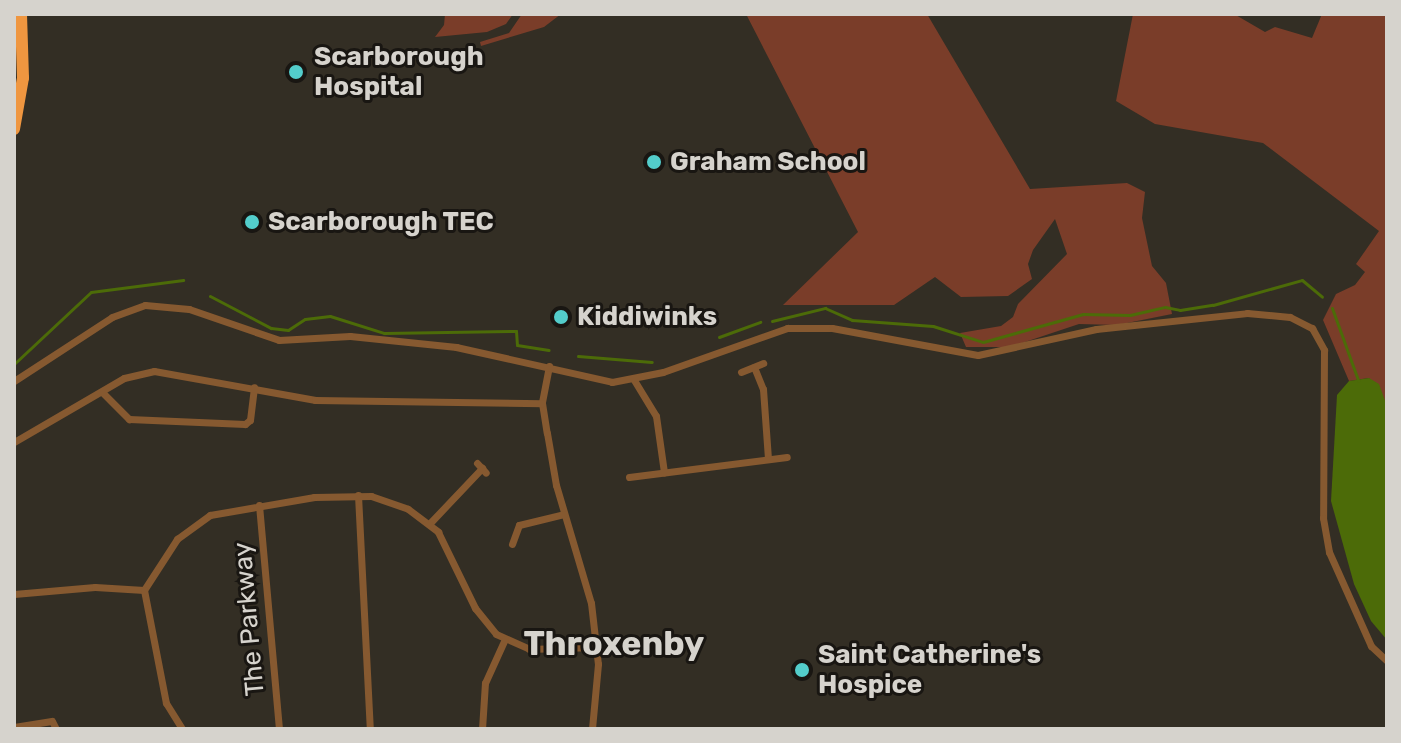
<!DOCTYPE html>
<html>
<head>
<meta charset="utf-8">
<style>
  body { margin:0 }
  #map { position:relative; width:1401px; height:743px; overflow:hidden; background:#332e24; font-family:Rubik,sans-serif }
  div>[style] { position:absolute }
  [style*='--x'] { left:calc(var(--x)*1px); top:calc(var(--y)*1px); width:calc(var(--w)*1px); rotate:calc(var(--a)*1deg) }
  .green>* { inset:0; background:#7a3d29 }
  .water>* { inset:0; background:#4c6b08 }
  .stream>* { height:3px; margin:-1.5px; padding:0 1.5px; transform-origin:1.5px; border-radius:1.5px; background:#4c6b08 }
  .street>* { height:7px; margin:-3.5px; padding:0 3.5px; transform-origin:3.5px; border-radius:3.5px; background:#865930 }
  .highway>* { height:12px; margin:-6px; padding:0 6px; transform-origin:6px; border-radius:6px; background:#ef9640 }
  .dots>* { width:22px; height:22px; translate:-50% -50%; box-sizing:border-box; border:4px solid #191612; border-radius:50% }
  span { translate:-50% -50%; white-space:nowrap; text-align:center; line-height:1.15; -webkit-text-stroke:6px #191612; paint-order:stroke }
  .poi-label { font-size:26px; color:#d6d3cd; font-weight:700 }
  .left { translate:0 -50%; text-align:left }
  .street-label { font-size:26px; color:#d6d3cd }
  .district-label { font-size:34px; color:#d6d3cd; font-weight:700 }
  .frame { position:absolute; inset:0; border:16px solid #d6d3cd; pointer-events:none }
</style>
</head>
<body>
<div id="map">
  <div class="green">
    <div style="clip-path:polygon(445px 14px,513px 14px,506px 24px,487px 32px,435px 37px,444px 25px)"></div>
    <div style="clip-path:polygon(522px 14px,561px 14px,544px 27px,481px 46px,480px 42px,509px 33px)"></div>
    <div style="clip-path:polygon(746px 14px,927px 14px,1030px 189px,1127px 183px,1145px 192px,1142px 218px,1152px 266px,1166px 283px,1172px 314px,1117px 325px,1079px 324px,1010px 347px,966px 347px,960px 333px,1001px 326px,1013px 317px,1018px 304px,1067px 254px,1055px 219px,1033px 250px,1028px 264px,1032px 279px,1008px 296px,961px 297px,935px 277px,894px 305px,783px 305px,858px 232px)"></div>
    <div style="clip-path:polygon(1133px 14px,1234px 14px,1265px 32px,1275px 27px,1312px 38px,1322px 14px,1387px 14px,1387px 406px,1369px 378px,1349px 381px,1323px 320px,1336px 294px,1355px 285px,1365px 272px,1356px 264px,1379px 231px,1263px 143px,1155px 124px,1116px 101px)"></div>
  </div>
  <div class="water">
    <div style="clip-path:polygon(1369px 378px,1379px 384px,1387px 406px,1387px 640px,1371px 621px,1354px 584px,1331px 501px,1337px 395px,1349px 381px)"></div>
  </div>
  <div class="stream">
    <div style="--x:210;--y:296;--w:69;--a:27.7"></div>
    <div style="--x:271;--y:328;--w:17;--a:7"></div>
    <div style="--x:288;--y:330;--w:20;--a:-33"></div>
    <div style="--x:305;--y:319;--w:25;--a:-7"></div>
    <div style="--x:330;--y:316;--w:57;--a:17.5"></div>
    <div style="--x:384;--y:333;--w:132;--a:-0.9"></div>
    <div style="--x:516;--y:331;--w:14;--a:86"></div>
    <div style="--x:517;--y:345;--w:32;--a:9"></div>
    <div style="--x:1332;--y:308;--w:77;--a:70.1"></div>
    <div style="--x:772;--y:321;--w:55;--a:-13.8"></div>
    <div style="--x:825;--y:308;--w:30;--a:24"></div>
    <div style="--x:852;--y:320;--w:81;--a:4.2"></div>
    <div style="--x:933;--y:326;--w:52;--a:17.7"></div>
    <div style="--x:983;--y:342;--w:104;--a:-15.6"></div>
    <div style="--x:1083;--y:314;--w:47;--a:1.2"></div>
    <div style="--x:1130;--y:315;--w:36;--a:-13"></div>
    <div style="--x:1165;--y:307;--w:15;--a:11"></div>
    <div style="--x:1180;--y:310;--w:33;--a:-9"></div>
    <div style="--x:1213;--y:305;--w:92;--a:-15.7"></div>
    <div style="--x:1302;--y:280;--w:26;--a:40"></div>
    <div style="--x:719;--y:337;--w:44;--a:-20.1"></div>
    <div style="--x:578;--y:356;--w:74;--a:4.6"></div>
    <div style="--x:14;--y:364;--w:105;--a:-43.1"></div>
    <div style="--x:91;--y:292;--w:93;--a:-7.4"></div>
  </div>
  <div class="street">
    <div style="--x:549;--y:366;--w:38;--a:101"></div>
    <div style="--x:542;--y:403;--w:30;--a:81"></div>
    <div style="--x:547;--y:433;--w:53;--a:80.2"></div>
    <div style="--x:556;--y:485;--w:123;--a:73.5"></div>
    <div style="--x:591;--y:603;--w:61;--a:83.5"></div>
    <div style="--x:598;--y:664;--w:65;--a:95.3"></div>
    <div style="--x:754;--y:367;--w:24;--a:68"></div>
    <div style="--x:763;--y:389;--w:70;--a:85.9"></div>
    <div style="--x:741;--y:372;--w:24;--a:-22"></div>
    <div style="--x:634;--y:380;--w:42;--a:58.6"></div>
    <div style="--x:656;--y:416;--w:57;--a:81.9"></div>
    <div style="--x:14;--y:381;--w:117;--a:-33.1"></div>
    <div style="--x:112;--y:317;--w:35;--a:-20"></div>
    <div style="--x:145;--y:305;--w:44;--a:5.2"></div>
    <div style="--x:189;--y:309;--w:95;--a:19"></div>
    <div style="--x:279;--y:340;--w:71;--a:-3.2"></div>
    <div style="--x:350;--y:336;--w:107;--a:5.9"></div>
    <div style="--x:456;--y:347;--w:160;--a:12.6"></div>
    <div style="--x:612;--y:382;--w:52;--a:-11.1"></div>
    <div style="--x:663;--y:372;--w:132;--a:-19.5"></div>
    <div style="--x:787;--y:328;--w:45;--a:0"></div>
    <div style="--x:832;--y:328;--w:148;--a:10.5"></div>
    <div style="--x:978;--y:355;--w:121;--a:-12.4"></div>
    <div style="--x:1096;--y:329;--w:152;--a:-6"></div>
    <div style="--x:1247;--y:313;--w:43;--a:5.3"></div>
    <div style="--x:1290;--y:317;--w:25;--a:27"></div>
    <div style="--x:1312;--y:328;--w:25;--a:61"></div>
    <div style="--x:1324;--y:350;--w:168;--a:90.3"></div>
    <div style="--x:1323;--y:518;--w:35;--a:80"></div>
    <div style="--x:1329;--y:552;--w:103;--a:65.9"></div>
    <div style="--x:1371;--y:646;--w:22;--a:43"></div>
    <div style="--x:103;--y:393;--w:37;--a:45"></div>
    <div style="--x:129;--y:419;--w:116;--a:2.5"></div>
    <div style="--x:245;--y:424;--w:6;--a:-39"></div>
    <div style="--x:250;--y:420;--w:33;--a:-83"></div>
    <div style="--x:14;--y:442;--w:127;--a:-30.2"></div>
    <div style="--x:124;--y:378;--w:31;--a:-13"></div>
    <div style="--x:154;--y:371;--w:164;--a:10.2"></div>
    <div style="--x:315;--y:400;--w:227;--a:0.8"></div>
    <div style="--x:477;--y:463;--w:13;--a:48"></div>
    <div style="--x:629;--y:477;--w:159;--a:-7.2"></div>
    <div style="--x:358;--y:495;--w:234;--a:87.1"></div>
    <div style="--x:259;--y:505;--w:225;--a:84.9"></div>
    <div style="--x:430;--y:523;--w:76;--a:-46.6"></div>
    <div style="--x:512;--y:544;--w:20;--a:-70"></div>
    <div style="--x:519;--y:525;--w:46;--a:-13.7"></div>
    <div style="--x:144;--y:590;--w:61;--a:-57.1"></div>
    <div style="--x:177;--y:539;--w:41;--a:-36"></div>
    <div style="--x:210;--y:515;--w:106;--a:-9.8"></div>
    <div style="--x:314;--y:497;--w:57;--a:-1"></div>
    <div style="--x:371;--y:496;--w:39;--a:19"></div>
    <div style="--x:408;--y:509;--w:38;--a:37"></div>
    <div style="--x:438;--y:532;--w:85;--a:64"></div>
    <div style="--x:475;--y:608;--w:33;--a:51"></div>
    <div style="--x:496;--y:634;--w:36;--a:24"></div>
    <div style="--x:529;--y:649;--w:66;--a:-1.7"></div>
    <div style="--x:14;--y:594;--w:81;--a:-4.9"></div>
    <div style="--x:95;--y:587;--w:49;--a:3.5"></div>
    <div style="--x:144;--y:590;--w:115;--a:79"></div>
    <div style="--x:166;--y:703;--w:31;--a:58"></div>
    <div style="--x:14;--y:727;--w:38;--a:-9"></div>
    <div style="--x:52;--y:721;--w:9;--a:63"></div>
    <div style="--x:482;--y:729;--w:46;--a:-86.3"></div>
    <div style="--x:485;--y:683;--w:48;--a:-65.6"></div>
  </div>
  <div class="highway">
    <div style="--x:14;--y:129;--w:52;--a:-80"></div>
    <div style="--x:23;--y:78;--w:64;--a:-91.8"></div>
  </div>
  <div class="dots">
    <div style="left:296px;top:72px;background:#53cdcb"></div>
    <div style="left:654px;top:162px;background:#53cdcb"></div>
    <div style="left:252px;top:222px;background:#53cdcb"></div>
    <div style="left:561px;top:317px;background:#53cdcb"></div>
    <div style="left:802px;top:670px;background:#53cdcb"></div>
  </div>
  <div class="poi-label">
    <span class="left" style="left:314px;top:72px">Scarborough<br>Hospital</span>
    <span class="left" style="left:670px;top:162px">Graham School</span>
    <span class="left" style="left:268px;top:222px">Scarborough TEC</span>
    <span class="left" style="left:577px;top:317px">Kiddiwinks</span>
    <span class="left" style="left:818px;top:670px">Saint Catherine's<br>Hospice</span>
  </div>
  <div class="street-label">
    <span style="left:249px;top:619px;rotate:-95deg">The Parkway</span>
  </div>
  <div class="district-label">
    <span style="left:614px;top:644px">Throxenby</span>
  </div>
  <div class="frame"></div>
</div>
</body>
</html>
